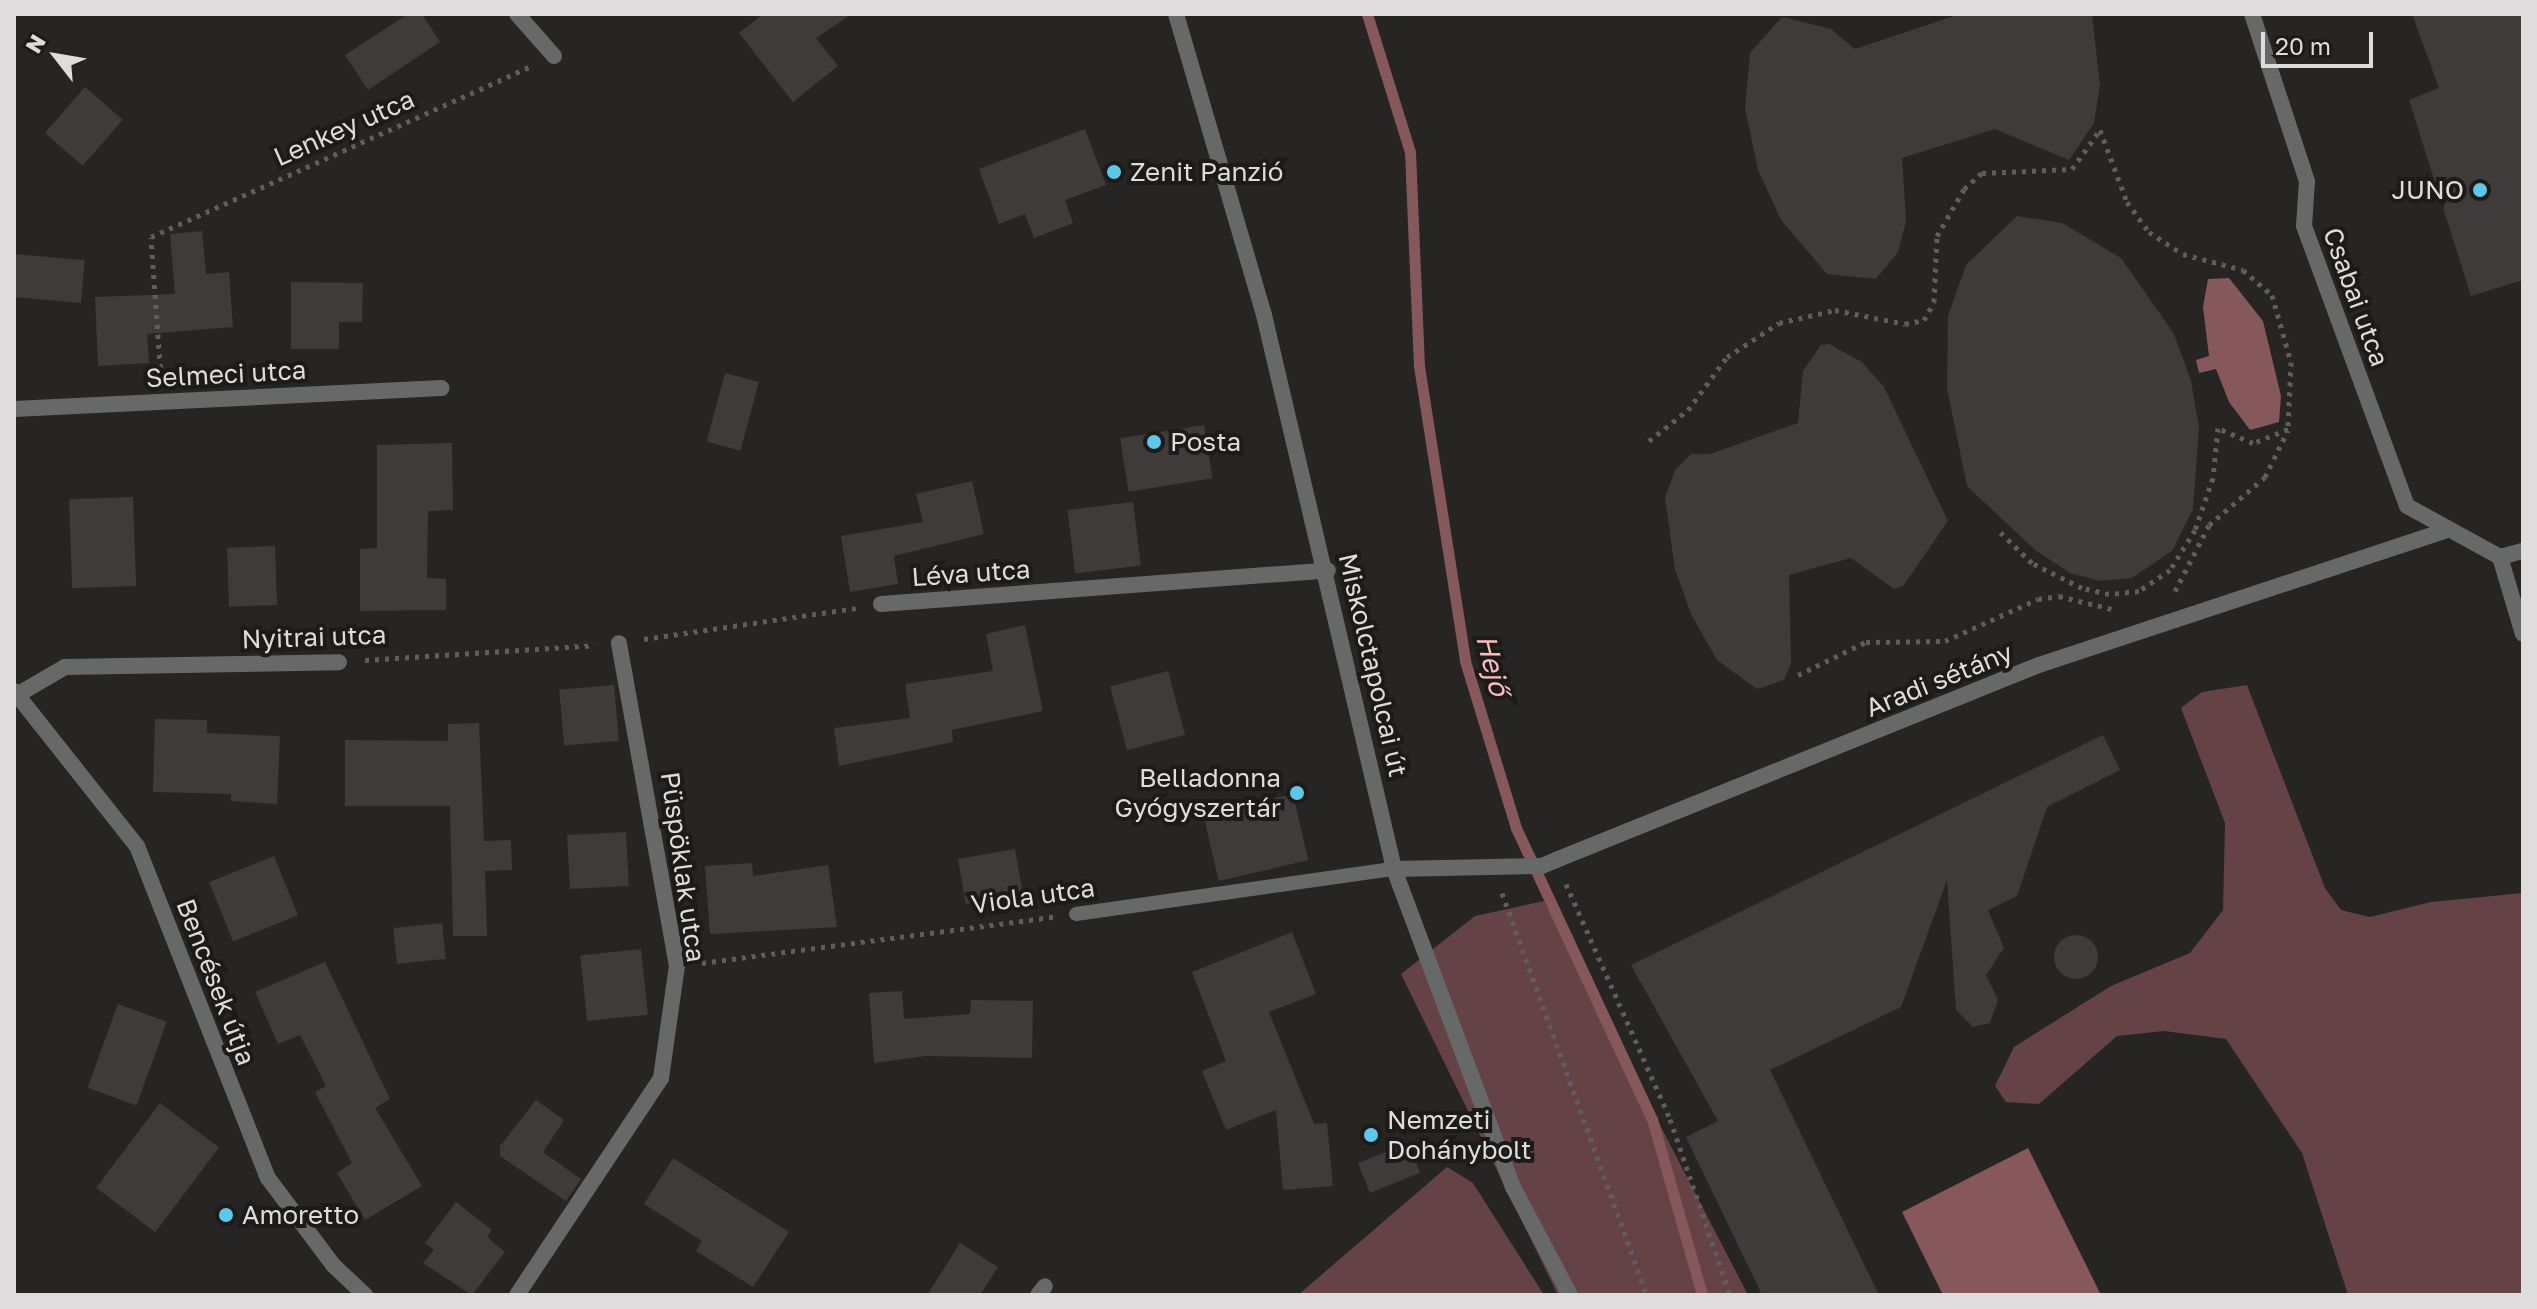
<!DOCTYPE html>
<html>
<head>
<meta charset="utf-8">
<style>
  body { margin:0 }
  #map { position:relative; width:2537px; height:1309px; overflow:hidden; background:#272424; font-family:"Golos Text",sans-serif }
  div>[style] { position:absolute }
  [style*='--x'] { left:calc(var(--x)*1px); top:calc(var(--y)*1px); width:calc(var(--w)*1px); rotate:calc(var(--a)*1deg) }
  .green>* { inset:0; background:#644245 }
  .water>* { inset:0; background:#86585c }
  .stream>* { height:11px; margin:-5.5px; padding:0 5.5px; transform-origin:5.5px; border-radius:5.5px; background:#86585c }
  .building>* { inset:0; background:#3f3b3b; transform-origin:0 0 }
  .round { border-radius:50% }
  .path>* { height:5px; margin-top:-2.5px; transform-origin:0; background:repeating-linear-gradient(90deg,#605d5d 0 4px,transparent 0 10px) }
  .service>* { height:14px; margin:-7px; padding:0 7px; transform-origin:7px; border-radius:7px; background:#676969 }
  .pedestrian>* { height:16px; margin:-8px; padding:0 8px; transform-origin:8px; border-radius:8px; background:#676969 }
  .minor>* { height:16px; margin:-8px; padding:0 8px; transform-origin:8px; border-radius:8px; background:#676969 }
  .tertiary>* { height:16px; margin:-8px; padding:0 8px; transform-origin:8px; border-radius:8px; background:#676969 }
  .dots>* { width:22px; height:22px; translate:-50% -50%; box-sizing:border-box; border:4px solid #1d1a1a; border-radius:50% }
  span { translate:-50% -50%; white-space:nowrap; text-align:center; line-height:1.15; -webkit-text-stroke:8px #1d1a1a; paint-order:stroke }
  .street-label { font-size:26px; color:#dedcdc }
  .poi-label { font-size:26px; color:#dedcdc }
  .left { translate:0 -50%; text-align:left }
  .right { translate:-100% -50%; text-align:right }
  .water-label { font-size:28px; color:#fabbc0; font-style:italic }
  .frame { position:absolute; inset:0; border:16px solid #dedcdc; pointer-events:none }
  .north { position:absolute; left:16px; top:16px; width:80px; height:80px; -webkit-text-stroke:6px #1d1a1a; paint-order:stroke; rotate:301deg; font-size:22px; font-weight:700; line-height:32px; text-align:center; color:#dedcdc }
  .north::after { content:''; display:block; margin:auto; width:28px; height:36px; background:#dedcdc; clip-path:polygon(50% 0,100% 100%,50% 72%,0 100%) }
  .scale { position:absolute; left:2261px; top:32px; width:112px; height:36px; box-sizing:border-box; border:4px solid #dedcdc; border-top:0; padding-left:10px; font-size:24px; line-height:28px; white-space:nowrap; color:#dedcdc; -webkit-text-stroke:6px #1d1a1a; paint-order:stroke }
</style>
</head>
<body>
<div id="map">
  <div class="green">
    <div style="clip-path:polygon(2247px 685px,2325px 888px,2341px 910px,2370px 917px,2431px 902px,2523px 893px,2523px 1295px,2348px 1295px,2302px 1153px,2226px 1039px,2164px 1031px,2117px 1036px,2039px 1104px,2006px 1102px,1995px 1086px,2014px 1047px,2111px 986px,2190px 953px,2223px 910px,2225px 823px,2181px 708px,2202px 692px)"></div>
    <div style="clip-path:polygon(1544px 901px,1748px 1295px,1558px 1295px,1401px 974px,1475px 916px)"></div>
    <div style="clip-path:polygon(1447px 1167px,1473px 1183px,1544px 1295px,1298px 1295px)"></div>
  </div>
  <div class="water">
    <div style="clip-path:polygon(2229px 278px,2263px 321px,2281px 396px,2279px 422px,2250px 430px,2229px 402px,2216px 369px,2199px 373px,2196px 360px,2209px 356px,2203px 307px,2208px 279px)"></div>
    <div style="clip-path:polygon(2028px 1148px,2101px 1295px,1943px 1295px,1902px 1212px)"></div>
  </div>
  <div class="stream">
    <div style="--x:1367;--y:14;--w:145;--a:72.7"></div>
    <div style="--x:1410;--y:152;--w:214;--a:87.6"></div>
    <div style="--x:1419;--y:366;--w:299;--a:81.1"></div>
    <div style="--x:1465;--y:661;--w:175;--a:73"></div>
    <div style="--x:1516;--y:828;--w:321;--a:65"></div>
    <div style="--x:1652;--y:1119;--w:183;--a:74.1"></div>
  </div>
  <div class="building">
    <div style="clip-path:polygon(408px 14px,422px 14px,440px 42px,368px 90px,345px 55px)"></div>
    <div style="clip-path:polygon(763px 14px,852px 14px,816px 38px,838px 66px,793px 102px,739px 33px)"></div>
    <div style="clip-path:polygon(1960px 14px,2092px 14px,2100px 85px,2094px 123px,2069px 160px,1995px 129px,1902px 158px,1906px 221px,1898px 252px,1876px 279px,1827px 274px,1781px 220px,1758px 170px,1745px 108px,1750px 53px,1782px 17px,1831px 29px,1855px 49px)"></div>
    <div style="clip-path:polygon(2412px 14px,2523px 14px,2523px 280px,2471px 296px,2409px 100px,2439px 88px)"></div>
    <div style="left:85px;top:87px;width:50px;height:61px;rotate:41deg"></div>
    <div style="clip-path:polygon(1085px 129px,1106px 185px,1065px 200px,1073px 223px,1034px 238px,1025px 214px,999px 224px,979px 169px)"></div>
    <div style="clip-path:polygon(2017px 216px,2062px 223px,2121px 258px,2174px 334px,2191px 381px,2199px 427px,2193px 509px,2172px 551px,2132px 578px,2100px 581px,2070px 573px,2035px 550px,1967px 486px,1947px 389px,1948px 316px,1966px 265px)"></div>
    <div style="clip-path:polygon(202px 231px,206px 274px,229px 272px,233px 327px,147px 334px,149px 363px,98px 366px,95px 297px,175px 294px,170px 234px)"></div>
    <div style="left:14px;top:254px;width:71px;height:43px;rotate:5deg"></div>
    <div style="clip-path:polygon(291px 282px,363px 283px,362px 322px,339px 322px,339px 349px,291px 349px)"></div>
    <div style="clip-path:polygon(1829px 344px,1862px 362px,1884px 387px,1948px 521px,1903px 586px,1894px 589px,1851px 558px,1789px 575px,1791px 663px,1784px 680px,1757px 689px,1717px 660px,1691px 614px,1675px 569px,1665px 498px,1675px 470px,1691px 454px,1710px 454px,1798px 423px,1803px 371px,1821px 345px)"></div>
    <div style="left:725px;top:373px;width:35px;height:71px;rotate:15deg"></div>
    <div style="left:1204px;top:425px;width:54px;height:85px;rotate:81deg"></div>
    <div style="clip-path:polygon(452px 443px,453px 510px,428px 511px,427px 578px,446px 579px,446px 610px,360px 611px,360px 549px,377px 548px,377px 445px)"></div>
    <div style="clip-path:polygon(972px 481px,984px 534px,894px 556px,898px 584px,850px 592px,841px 536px,923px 522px,916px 494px)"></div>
    <div style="left:133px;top:497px;width:89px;height:64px;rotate:88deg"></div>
    <div style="left:1133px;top:502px;width:64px;height:66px;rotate:83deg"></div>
    <div style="left:275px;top:546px;width:59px;height:48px;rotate:88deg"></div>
    <div style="clip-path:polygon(1025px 625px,1043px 711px,952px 730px,953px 742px,839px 766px,834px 728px,910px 718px,905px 684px,993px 671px,986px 634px)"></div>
    <div style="left:1168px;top:671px;width:66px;height:60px;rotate:75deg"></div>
    <div style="left:614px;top:685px;width:56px;height:55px;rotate:85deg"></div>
    <div style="clip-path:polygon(155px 719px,207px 720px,207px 733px,280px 736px,277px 804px,231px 801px,231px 794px,153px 792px)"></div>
    <div style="clip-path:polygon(479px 723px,484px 841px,511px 840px,512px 870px,485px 871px,487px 936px,453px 936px,450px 806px,345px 806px,345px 740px,448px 741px,448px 724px)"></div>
    <div style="clip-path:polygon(2103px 735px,2120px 770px,2047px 807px,2017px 896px,1988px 910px,2004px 948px,1986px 975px,1998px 1000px,1990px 1023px,1973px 1027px,1956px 1010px,1947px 880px,1901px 1007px,1770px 1070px,1879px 1295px,1762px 1295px,1686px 1137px,1718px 1121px,1631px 965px)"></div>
    <div style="left:1293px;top:794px;width:68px;height:92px;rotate:77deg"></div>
    <div style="left:626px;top:832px;width:54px;height:59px;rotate:87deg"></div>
    <div style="left:1015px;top:849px;width:46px;height:58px;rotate:80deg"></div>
    <div style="left:274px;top:856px;width:64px;height:70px;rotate:68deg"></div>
    <div style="clip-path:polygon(752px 863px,753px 876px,828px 865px,837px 927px,710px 934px,705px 866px)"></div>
    <div style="left:442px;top:923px;width:36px;height:49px;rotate:84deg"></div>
    <div style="clip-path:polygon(1292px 932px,1316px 994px,1269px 1012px,1314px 1124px,1327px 1123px,1333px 1186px,1283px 1190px,1276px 1110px,1226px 1130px,1202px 1071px,1226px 1061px,1192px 972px)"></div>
    <div class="round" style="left:2054px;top:935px;width:44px;height:44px"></div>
    <div style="left:641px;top:949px;width:66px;height:61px;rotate:84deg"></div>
    <div style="clip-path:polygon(325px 962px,390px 1099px,375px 1108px,422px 1186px,365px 1220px,337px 1173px,352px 1163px,315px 1092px,326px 1086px,300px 1035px,278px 1044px,255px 992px)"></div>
    <div style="clip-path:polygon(902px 991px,904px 1019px,970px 1014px,971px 1000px,1033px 1001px,1032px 1058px,926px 1056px,874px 1063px,869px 993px)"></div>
    <div style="left:118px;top:1004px;width:52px;height:89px;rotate:20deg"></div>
    <div style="clip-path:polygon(536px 1100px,564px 1120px,543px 1152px,581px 1179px,566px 1201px,500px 1156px,500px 1146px)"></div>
    <div style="left:160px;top:1103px;width:74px;height:106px;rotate:37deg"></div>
    <div style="left:1408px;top:1143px;width:32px;height:54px;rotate:68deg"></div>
    <div style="clip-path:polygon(673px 1158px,789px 1232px,753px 1287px,696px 1251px,702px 1241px,644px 1204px)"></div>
    <div style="clip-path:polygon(456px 1202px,492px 1230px,487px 1237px,505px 1252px,472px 1295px,423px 1263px,434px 1250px,425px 1243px)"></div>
    <div style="clip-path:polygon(960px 1243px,998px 1267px,980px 1295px,927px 1295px)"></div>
  </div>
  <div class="path">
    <div style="--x:161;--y:378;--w:141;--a:-94.1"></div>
    <div style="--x:151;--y:237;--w:418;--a:-24.2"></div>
    <div style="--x:1649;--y:441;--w:50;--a:-38.5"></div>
    <div style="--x:1688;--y:410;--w:66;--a:-53.7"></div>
    <div style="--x:1727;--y:357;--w:62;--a:-33.2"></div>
    <div style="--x:1779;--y:323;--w:57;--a:-13.1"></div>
    <div style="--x:1835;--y:310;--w:71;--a:11.3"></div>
    <div style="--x:1905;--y:324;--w:19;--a:-12"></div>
    <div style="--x:1924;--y:320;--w:21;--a:-61"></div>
    <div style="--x:1934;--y:302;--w:66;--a:-87.4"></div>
    <div style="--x:1937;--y:236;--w:54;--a:-60.1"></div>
    <div style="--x:1964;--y:189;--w:24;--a:-42"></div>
    <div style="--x:1982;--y:173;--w:90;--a:-2.5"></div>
    <div style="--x:2072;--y:169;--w:48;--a:-54.3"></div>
    <div style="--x:2100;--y:130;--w:77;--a:69.4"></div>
    <div style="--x:2127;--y:202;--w:37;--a:54"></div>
    <div style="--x:2149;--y:232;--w:40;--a:32.9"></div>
    <div style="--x:2183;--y:254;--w:62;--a:14.9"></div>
    <div style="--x:2243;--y:270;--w:38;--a:41"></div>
    <div style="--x:2272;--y:295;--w:70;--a:74.2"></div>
    <div style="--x:2291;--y:362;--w:67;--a:92.6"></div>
    <div style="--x:2288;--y:429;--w:38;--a:158"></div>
    <div style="--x:2253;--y:443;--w:38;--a:-157"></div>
    <div style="--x:2218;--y:428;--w:50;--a:95.7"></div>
    <div style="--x:2213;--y:478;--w:55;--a:109.1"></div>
    <div style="--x:2195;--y:530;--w:47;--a:122"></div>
    <div style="--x:2170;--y:570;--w:37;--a:146"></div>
    <div style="--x:2139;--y:591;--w:30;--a:174"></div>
    <div style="--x:2109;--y:594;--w:28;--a:-167"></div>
    <div style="--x:2082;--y:588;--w:56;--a:-153.4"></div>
    <div style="--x:2032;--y:563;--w:49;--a:-135.8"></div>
    <div style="--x:2175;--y:591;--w:74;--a:-62.7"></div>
    <div style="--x:2209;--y:525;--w:74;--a:-40.6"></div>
    <div style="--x:2265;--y:477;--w:52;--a:-63.9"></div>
    <div style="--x:644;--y:639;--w:214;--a:-8.3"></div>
    <div style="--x:365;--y:660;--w:230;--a:-3.7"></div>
    <div style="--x:1798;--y:675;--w:76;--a:-25.9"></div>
    <div style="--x:1866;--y:642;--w:79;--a:-0.7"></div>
    <div style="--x:1945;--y:641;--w:102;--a:-24.3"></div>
    <div style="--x:2038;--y:599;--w:21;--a:-8"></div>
    <div style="--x:2059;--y:596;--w:59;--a:13.8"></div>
    <div style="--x:1566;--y:884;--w:257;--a:66.1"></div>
    <div style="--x:1670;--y:1119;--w:186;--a:71.2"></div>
    <div style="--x:1502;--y:893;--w:427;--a:70.2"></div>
    <div style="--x:702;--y:963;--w:354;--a:-7.5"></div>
  </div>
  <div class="service">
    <div style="--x:1076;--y:914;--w:321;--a:-8.1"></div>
  </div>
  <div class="pedestrian">
    <div style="--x:1556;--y:860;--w:521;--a:-21.99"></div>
    <div style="--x:2039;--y:665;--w:427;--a:-18.3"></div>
  </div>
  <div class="minor">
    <div style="--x:517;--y:14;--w:56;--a:48.6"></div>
    <div style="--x:2252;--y:14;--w:176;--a:71.8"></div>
    <div style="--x:2307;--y:181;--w:45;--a:93.8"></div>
    <div style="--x:2304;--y:226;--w:298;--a:69.8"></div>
    <div style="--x:2407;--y:506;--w:106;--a:28.7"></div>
    <div style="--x:14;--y:409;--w:428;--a:-2.8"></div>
    <div style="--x:2500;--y:557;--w:80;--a:73.4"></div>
    <div style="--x:2500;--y:557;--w:24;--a:-15"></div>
    <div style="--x:881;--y:604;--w:448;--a:-4.3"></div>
    <div style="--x:14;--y:691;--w:198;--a:51.6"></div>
    <div style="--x:137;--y:846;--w:357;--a:68.5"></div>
    <div style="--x:268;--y:1178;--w:109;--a:53.2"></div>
    <div style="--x:333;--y:1265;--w:44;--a:43.2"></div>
    <div style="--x:17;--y:695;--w:56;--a:-30.3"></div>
    <div style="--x:65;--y:667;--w:274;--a:-1"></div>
    <div style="--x:1394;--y:869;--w:148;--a:-1.2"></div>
    <div style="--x:1542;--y:866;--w:15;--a:-23"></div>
    <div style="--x:517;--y:1295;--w:260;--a:-56.4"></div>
    <div style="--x:661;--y:1078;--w:113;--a:-81.9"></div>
    <div style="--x:677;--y:966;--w:328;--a:-100.2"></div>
    <div style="--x:1038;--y:1295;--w:11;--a:-52"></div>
  </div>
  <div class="tertiary">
    <div style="--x:1176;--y:14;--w:314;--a:73.7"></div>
    <div style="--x:1264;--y:315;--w:569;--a:76.79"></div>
    <div style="--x:1394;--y:869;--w:340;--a:69.5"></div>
    <div style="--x:1513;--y:1187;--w:122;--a:62.2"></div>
  </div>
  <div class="dots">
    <div style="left:1114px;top:172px;background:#5cc7e8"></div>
    <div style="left:2480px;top:190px;background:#5cc7e8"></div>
    <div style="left:1154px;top:442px;background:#5cc7e8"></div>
    <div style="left:1297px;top:793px;background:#5cc7e8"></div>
    <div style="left:1371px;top:1135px;background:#5cc7e8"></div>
    <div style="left:226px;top:1215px;background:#5cc7e8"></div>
  </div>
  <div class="street-label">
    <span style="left:344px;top:128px;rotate:-24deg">Lenkey utca</span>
    <span style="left:2356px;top:297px;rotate:70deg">Csabai utca</span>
    <span style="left:226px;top:374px;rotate:-3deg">Selmeci utca</span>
    <span style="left:971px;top:573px;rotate:-4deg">Léva utca</span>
    <span style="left:314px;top:637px;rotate:-2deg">Nyitrai utca</span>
    <span style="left:1373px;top:665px;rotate:77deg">Miskolctapolcai út</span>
    <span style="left:1939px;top:680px;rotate:-22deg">Aradi sétány</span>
    <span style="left:683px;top:867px;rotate:82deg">Püspöklak utca</span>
    <span style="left:1033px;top:896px;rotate:-8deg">Viola utca</span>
    <span style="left:216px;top:982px;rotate:69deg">Bencések útja</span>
  </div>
  <div class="poi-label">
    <span class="left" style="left:1130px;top:172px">Zenit Panzió</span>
    <span class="right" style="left:2464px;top:190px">JUNO</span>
    <span class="left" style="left:1170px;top:442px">Posta</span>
    <span class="right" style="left:1281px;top:793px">Belladonna<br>Gyógyszertár</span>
    <span class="left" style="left:1387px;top:1135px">Nemzeti<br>Dohánybolt</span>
    <span class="left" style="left:242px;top:1215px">Amoretto</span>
  </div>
  <div class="water-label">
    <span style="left:1493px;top:665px;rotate:76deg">Hejő</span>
  </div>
  <div class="frame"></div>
  <div class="north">N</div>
  <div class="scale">20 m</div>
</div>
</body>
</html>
